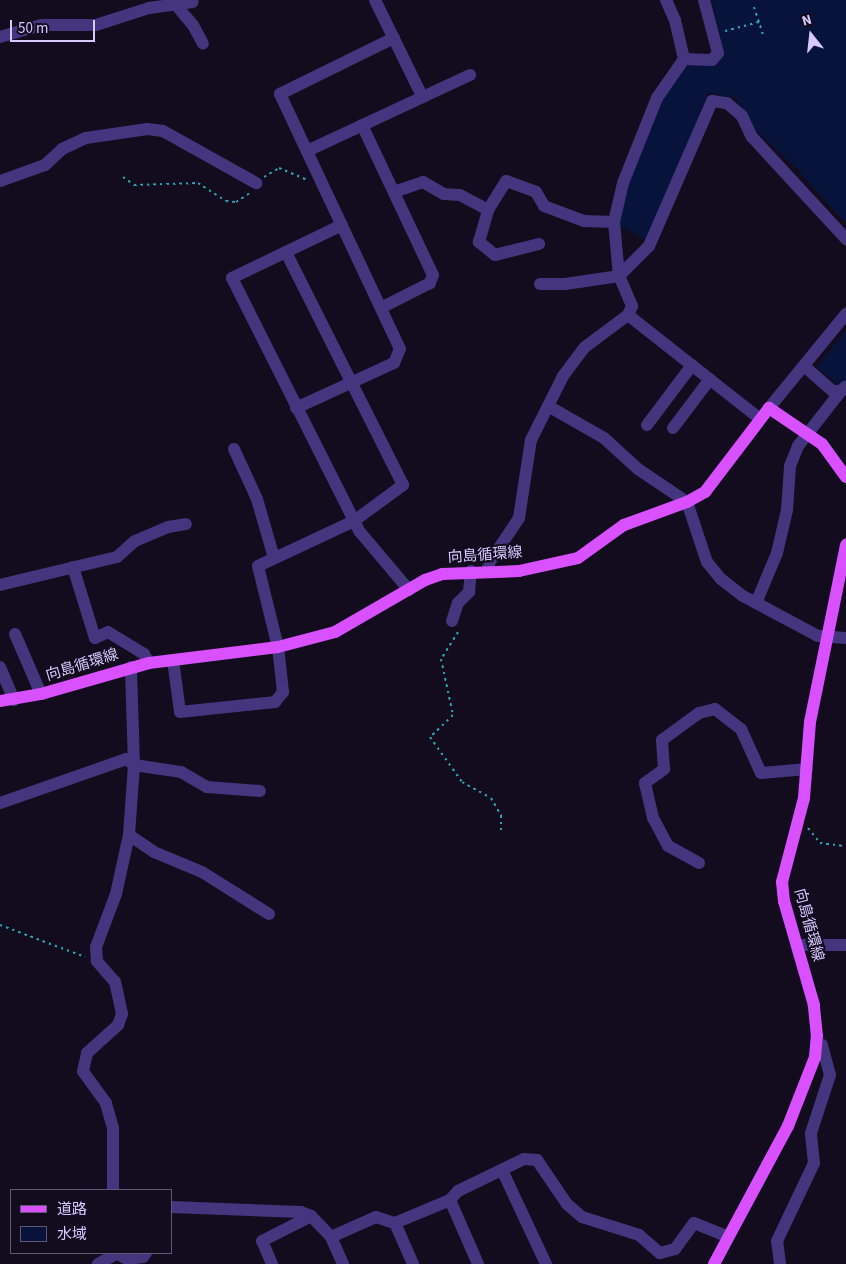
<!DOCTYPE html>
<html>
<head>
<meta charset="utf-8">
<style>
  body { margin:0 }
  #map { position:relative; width:846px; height:1264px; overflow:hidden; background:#120c1e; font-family:"Source Sans 3","Noto Sans JP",sans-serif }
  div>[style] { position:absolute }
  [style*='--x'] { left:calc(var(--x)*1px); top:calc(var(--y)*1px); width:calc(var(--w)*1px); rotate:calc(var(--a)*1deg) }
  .water>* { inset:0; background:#08133b }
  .path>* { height:2px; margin-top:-1px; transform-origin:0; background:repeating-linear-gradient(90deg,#2ba4b1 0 2.5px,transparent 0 6.5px) }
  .minor>* { height:12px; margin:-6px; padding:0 6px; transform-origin:6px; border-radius:6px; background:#44367e }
  .major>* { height:12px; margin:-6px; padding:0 6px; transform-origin:6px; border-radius:6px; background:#d850ff }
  span { translate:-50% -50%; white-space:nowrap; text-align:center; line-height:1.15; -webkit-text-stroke:4px #120c1e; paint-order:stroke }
  .street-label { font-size:15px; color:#d7c9ff }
  .legend { position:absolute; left:10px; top:1189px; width:162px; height:65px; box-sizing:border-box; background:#120c1e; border:1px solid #615878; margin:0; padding:6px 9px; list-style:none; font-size:15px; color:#d7c9ff }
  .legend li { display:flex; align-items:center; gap:10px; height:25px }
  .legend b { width:25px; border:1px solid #615878 }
  .north { position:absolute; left:786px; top:10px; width:50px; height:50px; -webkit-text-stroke:4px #120c1e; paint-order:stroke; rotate:344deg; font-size:14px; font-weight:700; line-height:20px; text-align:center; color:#d7c9ff }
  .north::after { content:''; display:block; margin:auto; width:18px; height:22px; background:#d7c9ff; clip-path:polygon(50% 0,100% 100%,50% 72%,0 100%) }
  .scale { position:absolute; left:10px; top:20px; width:85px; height:22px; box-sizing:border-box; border:2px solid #d7c9ff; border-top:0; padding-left:6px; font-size:15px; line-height:18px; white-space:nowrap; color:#d7c9ff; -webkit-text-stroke:4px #120c1e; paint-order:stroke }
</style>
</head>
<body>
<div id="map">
  <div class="water">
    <div style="clip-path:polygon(712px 0,846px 0,846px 224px,798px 170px,752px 126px,736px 98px,708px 93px,647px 240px,617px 224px,628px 183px,663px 100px,688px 63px,716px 65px,724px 52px)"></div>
    <div style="clip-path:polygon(846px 330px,846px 380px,840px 387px,817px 367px)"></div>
  </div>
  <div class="path">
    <div style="--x:754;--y:7;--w:29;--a:72"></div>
    <div style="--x:725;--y:31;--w:35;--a:-15"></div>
    <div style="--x:123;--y:177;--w:14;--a:36"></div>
    <div style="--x:134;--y:185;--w:64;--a:-1.8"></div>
    <div style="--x:198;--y:183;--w:33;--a:33"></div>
    <div style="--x:226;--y:201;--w:10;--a:6"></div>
    <div style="--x:236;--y:202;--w:17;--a:-33"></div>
    <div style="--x:264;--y:177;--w:17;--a:-31"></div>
    <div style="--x:279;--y:168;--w:30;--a:23"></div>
    <div style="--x:458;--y:632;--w:32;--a:122"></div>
    <div style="--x:441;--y:659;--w:57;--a:77.9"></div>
    <div style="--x:453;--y:715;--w:32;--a:136"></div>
    <div style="--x:430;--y:737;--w:55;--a:54.6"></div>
    <div style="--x:462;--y:782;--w:33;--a:29"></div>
    <div style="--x:491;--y:798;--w:20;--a:60"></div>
    <div style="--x:501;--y:815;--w:15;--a:90"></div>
    <div style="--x:808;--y:828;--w:19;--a:51"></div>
    <div style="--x:820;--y:843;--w:26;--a:7"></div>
    <div style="--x:0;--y:925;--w:91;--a:20.6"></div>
  </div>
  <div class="minor">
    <div style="--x:375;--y:0;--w:107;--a:63.9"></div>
    <div style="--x:666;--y:0;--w:22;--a:66"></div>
    <div style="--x:675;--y:20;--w:40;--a:77"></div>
    <div style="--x:176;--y:5;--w:26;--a:50"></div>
    <div style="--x:193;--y:25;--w:21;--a:62"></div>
    <div style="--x:0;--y:37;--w:43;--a:-16.3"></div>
    <div style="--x:41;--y:25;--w:55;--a:0"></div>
    <div style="--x:96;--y:25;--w:56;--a:-17.8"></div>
    <div style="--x:149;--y:8;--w:44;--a:-7.8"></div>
    <div style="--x:362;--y:125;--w:166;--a:64.7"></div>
    <div style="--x:433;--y:275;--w:9;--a:111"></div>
    <div style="--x:430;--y:283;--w:55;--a:153"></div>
    <div style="--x:307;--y:151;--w:180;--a:-25"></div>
    <div style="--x:0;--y:181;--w:48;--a:-19.6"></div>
    <div style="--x:45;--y:165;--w:23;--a:-43"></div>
    <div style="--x:62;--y:149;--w:26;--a:-25"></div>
    <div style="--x:86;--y:138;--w:62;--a:-8.4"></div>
    <div style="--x:147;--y:129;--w:16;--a:7"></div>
    <div style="--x:163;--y:131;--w:107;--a:29.2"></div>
    <div style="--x:394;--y:192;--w:31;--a:-19"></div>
    <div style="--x:423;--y:182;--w:24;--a:30"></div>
    <div style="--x:444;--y:194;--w:16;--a:4"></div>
    <div style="--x:460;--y:195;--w:32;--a:28"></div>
    <div style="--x:342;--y:225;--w:122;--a:154.3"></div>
    <div style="--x:232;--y:278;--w:284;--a:63.3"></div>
    <div style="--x:360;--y:532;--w:76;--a:49.8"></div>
    <div style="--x:539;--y:244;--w:45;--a:166"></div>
    <div style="--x:495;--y:255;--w:21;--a:-141"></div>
    <div style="--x:479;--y:242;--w:33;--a:-74"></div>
    <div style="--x:488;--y:210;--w:34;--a:-58"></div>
    <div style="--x:506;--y:181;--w:32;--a:20"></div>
    <div style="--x:536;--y:192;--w:16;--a:60"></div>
    <div style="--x:544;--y:206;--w:43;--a:20.6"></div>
    <div style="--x:584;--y:221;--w:30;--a:2"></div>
    <div style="--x:540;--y:284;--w:25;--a:0"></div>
    <div style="--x:565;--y:284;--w:55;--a:-8.4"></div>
    <div style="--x:619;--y:276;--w:42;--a:-45"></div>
    <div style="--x:649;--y:246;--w:158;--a:-66.5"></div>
    <div style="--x:712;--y:101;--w:15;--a:8"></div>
    <div style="--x:727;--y:103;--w:20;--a:41"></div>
    <div style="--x:742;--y:116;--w:23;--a:65"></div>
    <div style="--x:752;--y:137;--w:139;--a:47.3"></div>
    <div style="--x:628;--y:315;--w:168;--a:38.2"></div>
    <div style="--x:804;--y:366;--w:38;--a:41"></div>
    <div style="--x:833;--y:391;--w:8;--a:0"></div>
    <div style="--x:841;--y:391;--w:6;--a:-45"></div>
    <div style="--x:548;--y:406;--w:64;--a:29.7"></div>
    <div style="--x:604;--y:438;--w:46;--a:42.4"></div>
    <div style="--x:638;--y:469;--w:59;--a:34"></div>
    <div style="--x:687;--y:502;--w:63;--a:71.6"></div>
    <div style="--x:707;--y:562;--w:22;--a:51"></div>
    <div style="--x:721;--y:579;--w:28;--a:38"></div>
    <div style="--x:743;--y:596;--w:85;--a:28.1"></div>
    <div style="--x:818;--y:636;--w:28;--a:4"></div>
    <div style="--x:296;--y:408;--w:108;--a:-24.7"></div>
    <div style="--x:394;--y:363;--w:15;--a:-67"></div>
    <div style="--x:400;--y:349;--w:282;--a:-115.2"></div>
    <div style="--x:280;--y:94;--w:127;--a:-26.2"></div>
    <div style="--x:769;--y:408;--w:122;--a:-50.7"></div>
    <div style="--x:647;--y:425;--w:75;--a:-53.1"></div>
    <div style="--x:673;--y:428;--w:61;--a:-52.9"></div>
    <div style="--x:234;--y:449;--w:55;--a:65.3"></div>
    <div style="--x:257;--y:499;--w:61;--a:73.9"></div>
    <div style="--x:73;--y:567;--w:74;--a:72.8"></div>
    <div style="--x:95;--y:638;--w:14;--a:-25"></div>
    <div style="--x:108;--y:632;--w:42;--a:31.4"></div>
    <div style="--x:144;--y:654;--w:10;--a:61"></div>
    <div style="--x:487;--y:572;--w:9;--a:-77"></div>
    <div style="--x:489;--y:563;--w:54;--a:-56.3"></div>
    <div style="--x:519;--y:518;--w:79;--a:-81.3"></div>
    <div style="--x:531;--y:440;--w:72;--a:-63.4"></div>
    <div style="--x:563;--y:376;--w:36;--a:-53"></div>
    <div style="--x:585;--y:347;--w:54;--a:-36.7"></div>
    <div style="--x:628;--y:315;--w:10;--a:-66"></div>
    <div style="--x:632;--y:306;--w:33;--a:-113"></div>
    <div style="--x:619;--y:276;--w:54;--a:-95.3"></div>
    <div style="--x:614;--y:222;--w:40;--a:-77"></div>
    <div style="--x:623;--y:183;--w:92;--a:-68.2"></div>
    <div style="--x:657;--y:98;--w:47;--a:-55.3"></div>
    <div style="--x:684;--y:59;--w:28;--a:2"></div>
    <div style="--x:712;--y:60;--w:9;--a:-49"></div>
    <div style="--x:718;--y:53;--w:55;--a:-104.8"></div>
    <div style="--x:0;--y:585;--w:120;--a:-13.5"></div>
    <div style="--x:117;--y:557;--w:24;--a:-42"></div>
    <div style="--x:135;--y:541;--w:36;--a:-23"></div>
    <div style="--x:168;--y:527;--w:18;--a:-9"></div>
    <div style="--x:756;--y:603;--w:54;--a:-67.2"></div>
    <div style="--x:777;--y:553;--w:44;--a:-76.9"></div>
    <div style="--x:787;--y:510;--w:44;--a:-86.1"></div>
    <div style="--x:790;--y:466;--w:22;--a:-68"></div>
    <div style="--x:798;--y:446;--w:70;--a:-52"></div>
    <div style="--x:452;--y:621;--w:19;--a:-72"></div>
    <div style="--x:458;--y:603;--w:16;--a:-45"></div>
    <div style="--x:469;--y:592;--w:21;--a:-85"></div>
    <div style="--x:15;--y:634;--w:65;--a:66.6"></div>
    <div style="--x:173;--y:660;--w:52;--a:82.3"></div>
    <div style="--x:180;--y:712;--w:96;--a:-6"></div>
    <div style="--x:275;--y:702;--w:13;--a:-51"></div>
    <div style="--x:283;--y:692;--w:45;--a:-96.3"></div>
    <div style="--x:278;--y:647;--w:83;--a:-103.9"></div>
    <div style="--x:258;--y:566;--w:106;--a:-25.1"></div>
    <div style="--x:354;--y:521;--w:61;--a:-36.3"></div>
    <div style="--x:403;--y:485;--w:261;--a:-116.7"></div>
    <div style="--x:0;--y:667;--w:36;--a:67"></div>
    <div style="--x:0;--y:803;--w:133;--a:-19.2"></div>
    <div style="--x:126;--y:759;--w:10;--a:37"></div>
    <div style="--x:134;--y:765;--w:48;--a:8.5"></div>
    <div style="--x:181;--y:772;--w:30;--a:30"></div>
    <div style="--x:207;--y:787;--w:53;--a:4.3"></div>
    <div style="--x:129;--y:835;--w:30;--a:34"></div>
    <div style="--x:154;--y:852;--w:52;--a:22.6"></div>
    <div style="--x:202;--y:872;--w:79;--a:32.1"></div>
    <div style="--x:699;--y:863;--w:35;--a:-151"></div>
    <div style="--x:668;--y:846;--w:32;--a:-118"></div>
    <div style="--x:653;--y:818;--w:36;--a:-103"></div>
    <div style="--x:645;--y:783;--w:24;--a:-36"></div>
    <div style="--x:664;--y:769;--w:29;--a:-94"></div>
    <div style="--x:662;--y:740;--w:46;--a:-36.1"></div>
    <div style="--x:699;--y:713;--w:16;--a:-14"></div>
    <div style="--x:715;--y:709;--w:33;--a:38"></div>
    <div style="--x:741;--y:729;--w:48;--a:65.6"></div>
    <div style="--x:761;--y:773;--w:46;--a:-5"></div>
    <div style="--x:798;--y:945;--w:48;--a:0"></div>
    <div style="--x:502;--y:1170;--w:104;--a:64.9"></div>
    <div style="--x:113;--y:1190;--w:62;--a:-90"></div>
    <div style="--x:113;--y:1128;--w:26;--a:-106"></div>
    <div style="--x:106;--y:1103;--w:39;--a:-126"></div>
    <div style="--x:83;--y:1071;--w:18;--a:-77"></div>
    <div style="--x:87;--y:1053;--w:42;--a:-42.1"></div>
    <div style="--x:118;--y:1025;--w:12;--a:-70"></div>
    <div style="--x:122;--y:1014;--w:33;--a:-102"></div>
    <div style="--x:115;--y:982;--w:28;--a:-131"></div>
    <div style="--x:97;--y:961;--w:14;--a:-94"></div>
    <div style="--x:96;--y:947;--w:57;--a:-69.3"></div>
    <div style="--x:116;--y:894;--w:60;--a:-77.6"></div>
    <div style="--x:129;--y:835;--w:70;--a:-85.9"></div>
    <div style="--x:134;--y:765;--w:98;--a:-91.8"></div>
    <div style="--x:171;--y:1207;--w:130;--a:2.2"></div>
    <div style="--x:301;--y:1212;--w:11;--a:22"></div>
    <div style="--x:395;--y:1223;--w:60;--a:-22.7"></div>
    <div style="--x:331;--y:1237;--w:49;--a:-24"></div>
    <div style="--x:376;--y:1217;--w:20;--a:18"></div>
    <div style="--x:395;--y:1223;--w:45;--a:66.3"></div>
    <div style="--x:116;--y:1253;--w:13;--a:29"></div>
    <div style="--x:127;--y:1259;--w:16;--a:-7"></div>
    <div style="--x:143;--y:1257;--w:5;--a:-53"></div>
    <div style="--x:98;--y:1264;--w:21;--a:-29"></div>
    <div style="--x:272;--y:1264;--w:25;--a:-113"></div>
    <div style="--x:262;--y:1241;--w:55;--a:-27"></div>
    <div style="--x:311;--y:1216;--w:29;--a:46"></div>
    <div style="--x:331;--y:1237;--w:30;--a:66"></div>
    <div style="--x:478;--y:1264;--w:70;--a:-113.6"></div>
    <div style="--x:450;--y:1200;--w:12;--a:-48"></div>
    <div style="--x:458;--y:1191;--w:73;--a:-25.9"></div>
    <div style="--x:524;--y:1159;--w:13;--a:4"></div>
    <div style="--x:537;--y:1160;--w:53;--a:55.7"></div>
    <div style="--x:567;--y:1204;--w:20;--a:41"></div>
    <div style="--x:582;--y:1217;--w:60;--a:17.5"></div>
    <div style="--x:639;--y:1235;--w:28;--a:41"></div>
    <div style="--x:660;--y:1253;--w:16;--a:-15"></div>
    <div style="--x:675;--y:1249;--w:32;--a:-54"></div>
    <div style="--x:694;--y:1223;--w:35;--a:22"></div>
    <div style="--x:780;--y:1264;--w:23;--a:-97"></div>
    <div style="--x:777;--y:1241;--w:86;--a:-64.6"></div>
    <div style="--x:814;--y:1163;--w:30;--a:-96"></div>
    <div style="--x:811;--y:1133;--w:61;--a:-71.9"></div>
    <div style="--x:830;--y:1075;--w:31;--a:-105"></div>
    <div style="--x:822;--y:1045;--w:6;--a:-171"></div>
  </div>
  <div class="major">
    <div style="--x:0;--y:701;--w:42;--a:-9.7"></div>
    <div style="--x:41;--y:694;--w:112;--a:-16"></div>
    <div style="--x:149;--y:663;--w:130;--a:-7.1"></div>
    <div style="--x:278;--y:647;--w:59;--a:-14.7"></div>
    <div style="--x:335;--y:632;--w:104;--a:-30"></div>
    <div style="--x:425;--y:580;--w:18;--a:-19"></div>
    <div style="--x:442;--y:574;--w:77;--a:-2.2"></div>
    <div style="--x:519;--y:571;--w:60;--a:-12.4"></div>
    <div style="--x:578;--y:558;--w:57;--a:-35.7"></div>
    <div style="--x:624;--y:525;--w:67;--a:-20.1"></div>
    <div style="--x:687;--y:502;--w:21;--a:-29"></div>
    <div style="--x:705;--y:492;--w:106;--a:-52.7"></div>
    <div style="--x:769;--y:408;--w:64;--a:34.2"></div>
    <div style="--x:822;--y:444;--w:41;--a:54"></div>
    <div style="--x:714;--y:1264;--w:157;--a:-61.8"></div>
    <div style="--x:788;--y:1126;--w:74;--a:-68.6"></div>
    <div style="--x:815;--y:1057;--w:21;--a:-85"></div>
    <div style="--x:817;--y:1036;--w:31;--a:-96"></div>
    <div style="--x:814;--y:1005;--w:108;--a:-106.1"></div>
    <div style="--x:784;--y:901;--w:19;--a:-96"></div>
    <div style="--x:782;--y:882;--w:87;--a:-75.3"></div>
    <div style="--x:804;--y:798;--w:76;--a:-85.5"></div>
    <div style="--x:810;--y:722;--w:181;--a:-78.5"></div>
  </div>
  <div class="street-label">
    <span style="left:485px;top:555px;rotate:-4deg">向島循環線</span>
    <span style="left:82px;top:665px;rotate:-17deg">向島循環線</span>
    <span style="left:809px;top:925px;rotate:75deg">向島循環線</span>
  </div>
  <ul class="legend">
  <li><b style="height:6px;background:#d850ff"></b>道路</li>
  <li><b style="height:14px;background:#08133b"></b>水域</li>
  </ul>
  <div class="north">N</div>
  <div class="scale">50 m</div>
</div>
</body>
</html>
